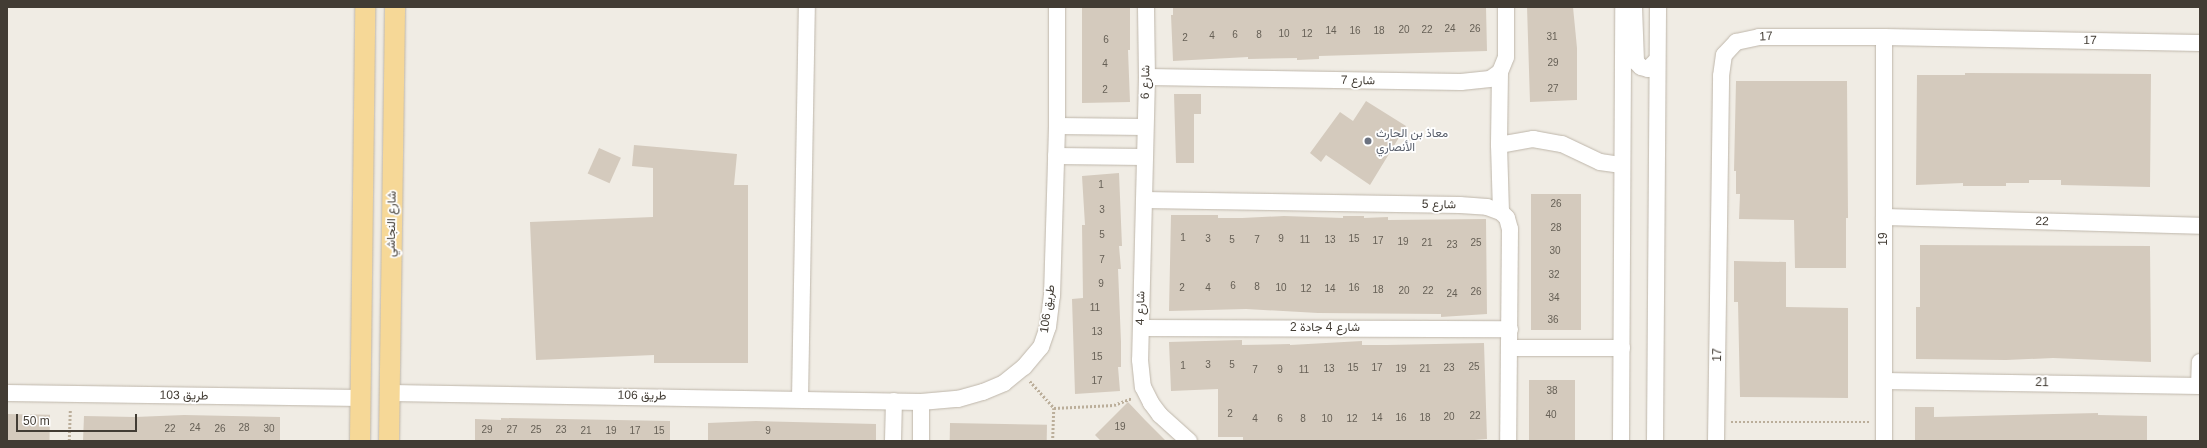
<!DOCTYPE html>
<html>
<head>
<meta charset="utf-8">
<style>
  body { margin:0 }
  #map { position:relative; width:2207px; height:448px; overflow:hidden; background:#f0ece4; font-family:Arial,Vazirmatn,sans-serif }
  div>[style] { position:absolute }
  [style*='--x'] { left:calc(var(--x)*1px); top:calc(var(--y)*1px); width:calc(var(--w)*1px); rotate:calc(var(--a)*1deg) }
  .building>* { inset:0; background:#d4cabd; transform-origin:0 0 }
  .path>* { height:2.5px; margin-top:-1.25px; transform-origin:0; background:repeating-linear-gradient(90deg,#bbae9a 0 2px,transparent 0 4px) }
  .roads { filter:drop-shadow(0 0 1px #beb6aa) drop-shadow(0 0 1px #beb6aa) }
  .minor>* { height:16px; margin:-8px; padding:0 8px; transform-origin:8px; border-radius:8px; background:#fff }
  .major>* { height:20px; margin:-10px; padding:0 10px; transform-origin:10px; border-radius:10px; background:#f6d897 }
  .dots>* { width:11px; height:11px; translate:-50% -50%; box-sizing:border-box; border:2px solid #fff; border-radius:50% }
  span { translate:-50% -50%; white-space:nowrap; text-align:center; line-height:1.15; -webkit-text-stroke:3.5px #fff; paint-order:stroke }
  .number-label { font-size:10px; color:#666056 }
  .number-label span { -webkit-text-stroke-width:0 }
  .street-label { font-size:12px; color:#423c34 }
  .worship-label { font-size:12px; color:#5b616d }
  .left { translate:0 -50%; text-align:left }
  .frame { position:absolute; inset:0; border:8px solid #423c34; pointer-events:none }
  .scale { position:absolute; left:16px; top:414px; width:121px; height:18px; box-sizing:border-box; border:2px solid #423c34; border-top:0; padding-left:5px; font-size:12px; line-height:14px; white-space:nowrap; color:#423c34; -webkit-text-stroke:3px #fff; paint-order:stroke }
</style>
</head>
<body>
<div id="map">
  <div class="building">
    <div style="clip-path:polygon(1082px 7px,1130px 7px,1130px 50px,1128px 50px,1130px 102px,1082px 103px)"></div>
    <div style="clip-path:polygon(1173px 7px,1486px 7px,1487px 51px,1319px 56px,1319px 59px,1297px 60px,1297px 58px,1248px 59px,1248px 57px,1173px 61px,1171px 15px,1173px 15px)"></div>
    <div style="clip-path:polygon(1527px 7px,1573px 7px,1577px 48px,1577px 100px,1530px 102px)"></div>
    <div style="clip-path:polygon(1965px 73px,2151px 74px,2150px 187px,2061px 185px,2061px 180px,2029px 180px,2029px 183px,2006px 183px,2006px 186px,1963px 186px,1963px 183px,1916px 185px,1917px 75px,1965px 75px)"></div>
    <div style="clip-path:polygon(1736px 81px,1847px 81px,1848px 218px,1846px 218px,1846px 268px,1795px 268px,1794px 220px,1739px 219px,1740px 194px,1736px 194px,1736px 171px,1734px 171px)"></div>
    <div style="clip-path:polygon(1174px 94px,1201px 94px,1201px 114px,1194px 114px,1194px 163px,1176px 163px)"></div>
    <div style="clip-path:polygon(1366px 101px,1406px 126px,1370px 185px,1326px 155px,1321px 162px,1310px 153px,1340px 112px,1353px 121px)"></div>
    <div style="clip-path:polygon(634px 145px,737px 154px,734px 185px,748px 185px,748px 363px,654px 363px,654px 355px,536px 360px,530px 222px,653px 217px,653px 168px,632px 166px)"></div>
    <div style="left:599px;top:148px;width:24px;height:28px;rotate:24deg"></div>
    <div style="clip-path:polygon(1119px 173px,1122px 246px,1119px 246px,1121px 269px,1118px 269px,1121px 342px,1121px 367px,1118px 367px,1120px 391px,1075px 394px,1072px 299px,1083px 298px,1082px 225px,1085px 225px,1082px 176px)"></div>
    <div style="left:1531px;top:194px;width:50px;height:136px"></div>
    <div style="clip-path:polygon(1171px 215px,1218px 215px,1218px 218px,1242px 218px,1284px 216px,1343px 218px,1343px 216px,1364px 216px,1364px 218px,1388px 217px,1388px 220px,1486px 219px,1487px 314px,1441px 317px,1441px 314px,1318px 313px,1246px 309px,1169px 311px)"></div>
    <div style="clip-path:polygon(1920px 245px,2150px 246px,2151px 362px,2053px 358px,2006px 360px,1916px 359px,1916px 307px,1920px 307px)"></div>
    <div style="clip-path:polygon(1734px 261px,1786px 262px,1786px 307px,1848px 308px,1848px 398px,1740px 397px,1738px 302px,1734px 302px)"></div>
    <div style="clip-path:polygon(1242px 340px,1242px 345px,1290px 344px,1290px 345px,1362px 341px,1362px 345px,1387px 345px,1484px 343px,1487px 439px,1462px 441px,1243px 441px,1243px 437px,1218px 437px,1218px 389px,1171px 391px,1169px 342px)"></div>
    <div style="left:1529px;top:380px;width:46px;height:61px"></div>
    <div style="clip-path:polygon(1128px 402px,1145px 420px,1166px 441px,1101px 441px,1095px 435px)"></div>
    <div style="clip-path:polygon(1915px 407px,1934px 407px,1934px 417px,2098px 413px,2098px 415px,2147px 416px,2147px 441px,1915px 441px)"></div>
    <div style="left:7px;top:414px;width:43px;height:27px;rotate:1deg"></div>
    <div style="clip-path:polygon(184px 415px,280px 417px,280px 441px,83px 441px,84px 416px,135px 417px)"></div>
    <div style="clip-path:polygon(501px 418px,670px 421px,670px 441px,475px 441px,475px 419px,501px 420px)"></div>
    <div style="clip-path:polygon(756px 421px,876px 424px,876px 441px,708px 441px,708px 423px)"></div>
    <div style="left:950px;top:423px;width:97px;height:18px;rotate:1deg"></div>
  </div>
  <div class="path">
    <div style="--x:1030;--y:381;--w:36;--a:48"></div>
    <div style="--x:1054;--y:408;--w:33;--a:92"></div>
    <div style="--x:1054;--y:408;--w:60;--a:-2.9"></div>
    <div style="--x:1114;--y:405;--w:19;--a:-21"></div>
    <div style="--x:1731;--y:422;--w:139;--a:0"></div>
    <div style="--x:69;--y:441;--w:32;--a:-88"></div>
  </div>
  <div class="roads">
    <div class="minor">
      <div style="--x:1146;--y:7;--w:70;--a:89.2"></div>
      <div style="--x:1147;--y:77;--w:283;--a:91.4"></div>
      <div style="--x:1140;--y:360;--w:27;--a:84"></div>
      <div style="--x:1143;--y:387;--w:18;--a:63"></div>
      <div style="--x:1151;--y:403;--w:15;--a:53"></div>
      <div style="--x:1160;--y:415;--w:39;--a:42"></div>
      <div style="--x:1634;--y:7;--w:55;--a:87.9"></div>
      <div style="--x:1636;--y:62;--w:7;--a:45"></div>
      <div style="--x:1641;--y:67;--w:7;--a:16"></div>
      <div style="--x:1648;--y:69;--w:11;--a:-45"></div>
      <div style="--x:1884;--y:37;--w:404;--a:90"></div>
      <div style="--x:1500;--y:72;--w:73;--a:90.8"></div>
      <div style="--x:1499;--y:145;--w:67;--a:88.3"></div>
      <div style="--x:1147;--y:77;--w:314;--a:0.9"></div>
      <div style="--x:1461;--y:82;--w:29;--a:-6"></div>
      <div style="--x:1490;--y:79;--w:12;--a:-35"></div>
      <div style="--x:1500;--y:72;--w:16;--a:-68"></div>
      <div style="--x:1506;--y:57;--w:50;--a:-90"></div>
      <div style="--x:1057;--y:126;--w:88;--a:0.7"></div>
      <div style="--x:1499;--y:145;--w:35;--a:-10"></div>
      <div style="--x:1533;--y:139;--w:29;--a:10"></div>
      <div style="--x:1562;--y:144;--w:42;--a:25.3"></div>
      <div style="--x:1600;--y:162;--w:22;--a:8"></div>
      <div style="--x:1056;--y:156;--w:88;--a:0.7"></div>
      <div style="--x:1144;--y:200;--w:316;--a:0.9"></div>
      <div style="--x:1460;--y:205;--w:27;--a:4"></div>
      <div style="--x:1487;--y:207;--w:15;--a:20"></div>
      <div style="--x:1501;--y:212;--w:8;--a:45"></div>
      <div style="--x:1507;--y:218;--w:11;--a:75"></div>
      <div style="--x:1510;--y:229;--w:212;--a:90.5"></div>
      <div style="--x:1884;--y:217;--w:316;--a:1.6"></div>
      <div style="--x:1141;--y:328;--w:369;--a:0.2"></div>
      <div style="--x:1510;--y:348;--w:112;--a:0"></div>
      <div style="--x:1884;--y:381;--w:316;--a:0.9"></div>
      <div style="--x:2199;--y:386;--w:24;--a:-88"></div>
      <div style="--x:7;--y:393;--w:353;--a:0.8"></div>
      <div style="--x:391;--y:393;--w:530;--a:0.97"></div>
      <div style="--x:921;--y:402;--w:37;--a:-5"></div>
      <div style="--x:958;--y:399;--w:26;--a:-16"></div>
      <div style="--x:983;--y:392;--w:23;--a:-23"></div>
      <div style="--x:1004;--y:383;--w:26;--a:-39"></div>
      <div style="--x:1024;--y:367;--w:26;--a:-50"></div>
      <div style="--x:1041;--y:347;--w:21;--a:-71"></div>
      <div style="--x:1048;--y:327;--w:31;--a:-83"></div>
      <div style="--x:1052;--y:296;--w:170;--a:-88.3"></div>
      <div style="--x:1057;--y:126;--w:119;--a:-90"></div>
      <div style="--x:800;--y:399;--w:392;--a:-89"></div>
      <div style="--x:921;--y:402;--w:39;--a:90"></div>
      <div style="--x:893;--y:441;--w:40;--a:-88.6"></div>
      <div style="--x:1621;--y:441;--w:434;--a:-89.7"></div>
      <div style="--x:1655;--y:441;--w:434;--a:-89.6"></div>
      <div style="--x:1716;--y:441;--w:365;--a:-89.2"></div>
      <div style="--x:1721;--y:76;--w:21;--a:-82"></div>
      <div style="--x:1724;--y:55;--w:18;--a:-47"></div>
      <div style="--x:1736;--y:42;--w:24;--a:-12"></div>
      <div style="--x:1759;--y:37;--w:125;--a:0"></div>
      <div style="--x:1884;--y:37;--w:316;--a:1.1"></div>
    </div>
    <div class="major">
      <div style="--x:360;--y:441;--w:434;--a:-89.3"></div>
      <div style="--x:389;--y:441;--w:434;--a:-89.2"></div>
    </div>
  </div>
  <div class="dots">
    <div style="left:1368px;top:141px;background:#6b7280"></div>
  </div>
  <div class="number-label">
    <span style="left:1450px;top:29px">24</span>
    <span style="left:1475px;top:29px">26</span>
    <span style="left:1404px;top:30px">20</span>
    <span style="left:1427px;top:30px">22</span>
    <span style="left:1331px;top:31px">14</span>
    <span style="left:1355px;top:31px">16</span>
    <span style="left:1379px;top:31px">18</span>
    <span style="left:1284px;top:34px">10</span>
    <span style="left:1307px;top:34px">12</span>
    <span style="left:1235px;top:35px">6</span>
    <span style="left:1259px;top:35px">8</span>
    <span style="left:1212px;top:36px">4</span>
    <span style="left:1552px;top:37px">31</span>
    <span style="left:1185px;top:38px">2</span>
    <span style="left:1106px;top:40px">6</span>
    <span style="left:1553px;top:63px">29</span>
    <span style="left:1105px;top:64px">4</span>
    <span style="left:1553px;top:89px">27</span>
    <span style="left:1105px;top:90px">2</span>
    <span style="left:1101px;top:185px">1</span>
    <span style="left:1556px;top:204px">26</span>
    <span style="left:1102px;top:210px">3</span>
    <span style="left:1556px;top:228px">28</span>
    <span style="left:1102px;top:235px">5</span>
    <span style="left:1183px;top:238px">1</span>
    <span style="left:1208px;top:239px">3</span>
    <span style="left:1281px;top:239px">9</span>
    <span style="left:1354px;top:239px">15</span>
    <span style="left:1232px;top:240px">5</span>
    <span style="left:1257px;top:240px">7</span>
    <span style="left:1305px;top:240px">11</span>
    <span style="left:1330px;top:240px">13</span>
    <span style="left:1378px;top:241px">17</span>
    <span style="left:1403px;top:242px">19</span>
    <span style="left:1427px;top:243px">21</span>
    <span style="left:1476px;top:243px">25</span>
    <span style="left:1452px;top:245px">23</span>
    <span style="left:1555px;top:251px">30</span>
    <span style="left:1102px;top:260px">7</span>
    <span style="left:1554px;top:275px">32</span>
    <span style="left:1101px;top:284px">9</span>
    <span style="left:1233px;top:286px">6</span>
    <span style="left:1257px;top:287px">8</span>
    <span style="left:1182px;top:288px">2</span>
    <span style="left:1208px;top:288px">4</span>
    <span style="left:1281px;top:288px">10</span>
    <span style="left:1354px;top:288px">16</span>
    <span style="left:1306px;top:289px">12</span>
    <span style="left:1330px;top:289px">14</span>
    <span style="left:1378px;top:290px">18</span>
    <span style="left:1404px;top:291px">20</span>
    <span style="left:1428px;top:291px">22</span>
    <span style="left:1476px;top:292px">26</span>
    <span style="left:1452px;top:294px">24</span>
    <span style="left:1554px;top:298px">34</span>
    <span style="left:1095px;top:308px">11</span>
    <span style="left:1553px;top:320px">36</span>
    <span style="left:1097px;top:332px">13</span>
    <span style="left:1097px;top:357px">15</span>
    <span style="left:1208px;top:365px">3</span>
    <span style="left:1232px;top:365px">5</span>
    <span style="left:1183px;top:366px">1</span>
    <span style="left:1474px;top:367px">25</span>
    <span style="left:1353px;top:368px">15</span>
    <span style="left:1377px;top:368px">17</span>
    <span style="left:1449px;top:368px">23</span>
    <span style="left:1329px;top:369px">13</span>
    <span style="left:1401px;top:369px">19</span>
    <span style="left:1425px;top:369px">21</span>
    <span style="left:1255px;top:370px">7</span>
    <span style="left:1280px;top:370px">9</span>
    <span style="left:1304px;top:370px">11</span>
    <span style="left:1097px;top:381px">17</span>
    <span style="left:1552px;top:391px">38</span>
    <span style="left:1230px;top:414px">2</span>
    <span style="left:1551px;top:415px">40</span>
    <span style="left:1475px;top:416px">22</span>
    <span style="left:1449px;top:417px">20</span>
    <span style="left:1377px;top:418px">14</span>
    <span style="left:1401px;top:418px">16</span>
    <span style="left:1425px;top:418px">18</span>
    <span style="left:1255px;top:419px">4</span>
    <span style="left:1280px;top:419px">6</span>
    <span style="left:1303px;top:419px">8</span>
    <span style="left:1327px;top:419px">10</span>
    <span style="left:1352px;top:419px">12</span>
    <span style="left:1120px;top:427px">19</span>
    <span style="left:195px;top:428px">24</span>
    <span style="left:244px;top:428px">28</span>
    <span style="left:170px;top:429px">22</span>
    <span style="left:220px;top:429px">26</span>
    <span style="left:269px;top:429px">30</span>
    <span style="left:487px;top:430px">29</span>
    <span style="left:512px;top:430px">27</span>
    <span style="left:536px;top:430px">25</span>
    <span style="left:561px;top:430px">23</span>
    <span style="left:586px;top:431px">21</span>
    <span style="left:611px;top:431px">19</span>
    <span style="left:635px;top:431px">17</span>
    <span style="left:659px;top:431px">15</span>
    <span style="left:768px;top:431px">9</span>
  </div>
  <div class="street-label">
    <span style="left:1766px;top:37px;rotate:-3deg">17</span>
    <span style="left:2090px;top:41px;rotate:1deg">17</span>
    <span style="left:1358px;top:81px;rotate:1deg">شارع 7</span>
    <span style="left:1146px;top:82px;rotate:-89deg">شارع 6</span>
    <span style="left:1439px;top:205px;rotate:1deg">شارع 5</span>
    <span style="left:2042px;top:222px;rotate:2deg">22</span>
    <span style="left:392px;top:224px;rotate:-89deg">شارع النجاشي</span>
    <span style="left:1884px;top:239px;rotate:-90deg">19</span>
    <span style="left:1141px;top:308px;rotate:-89deg">شارع 4</span>
    <span style="left:1048px;top:309px;rotate:-82deg">طريق 106</span>
    <span style="left:1325px;top:328px">شارع 4 جادة 2</span>
    <span style="left:1718px;top:355px;rotate:-89deg">17</span>
    <span style="left:2042px;top:383px;rotate:1deg">21</span>
    <span style="left:184px;top:396px;rotate:1deg">طريق 103</span>
    <span style="left:642px;top:396px;rotate:1deg">طريق 106</span>
  </div>
  <div class="worship-label">
    <span class="left" style="left:1376px;top:141px">معاذ بن الحارث<br>الأنصاري</span>
  </div>
  <div class="frame"></div>
  <div class="scale">50 m</div>
</div>
</body>
</html>
